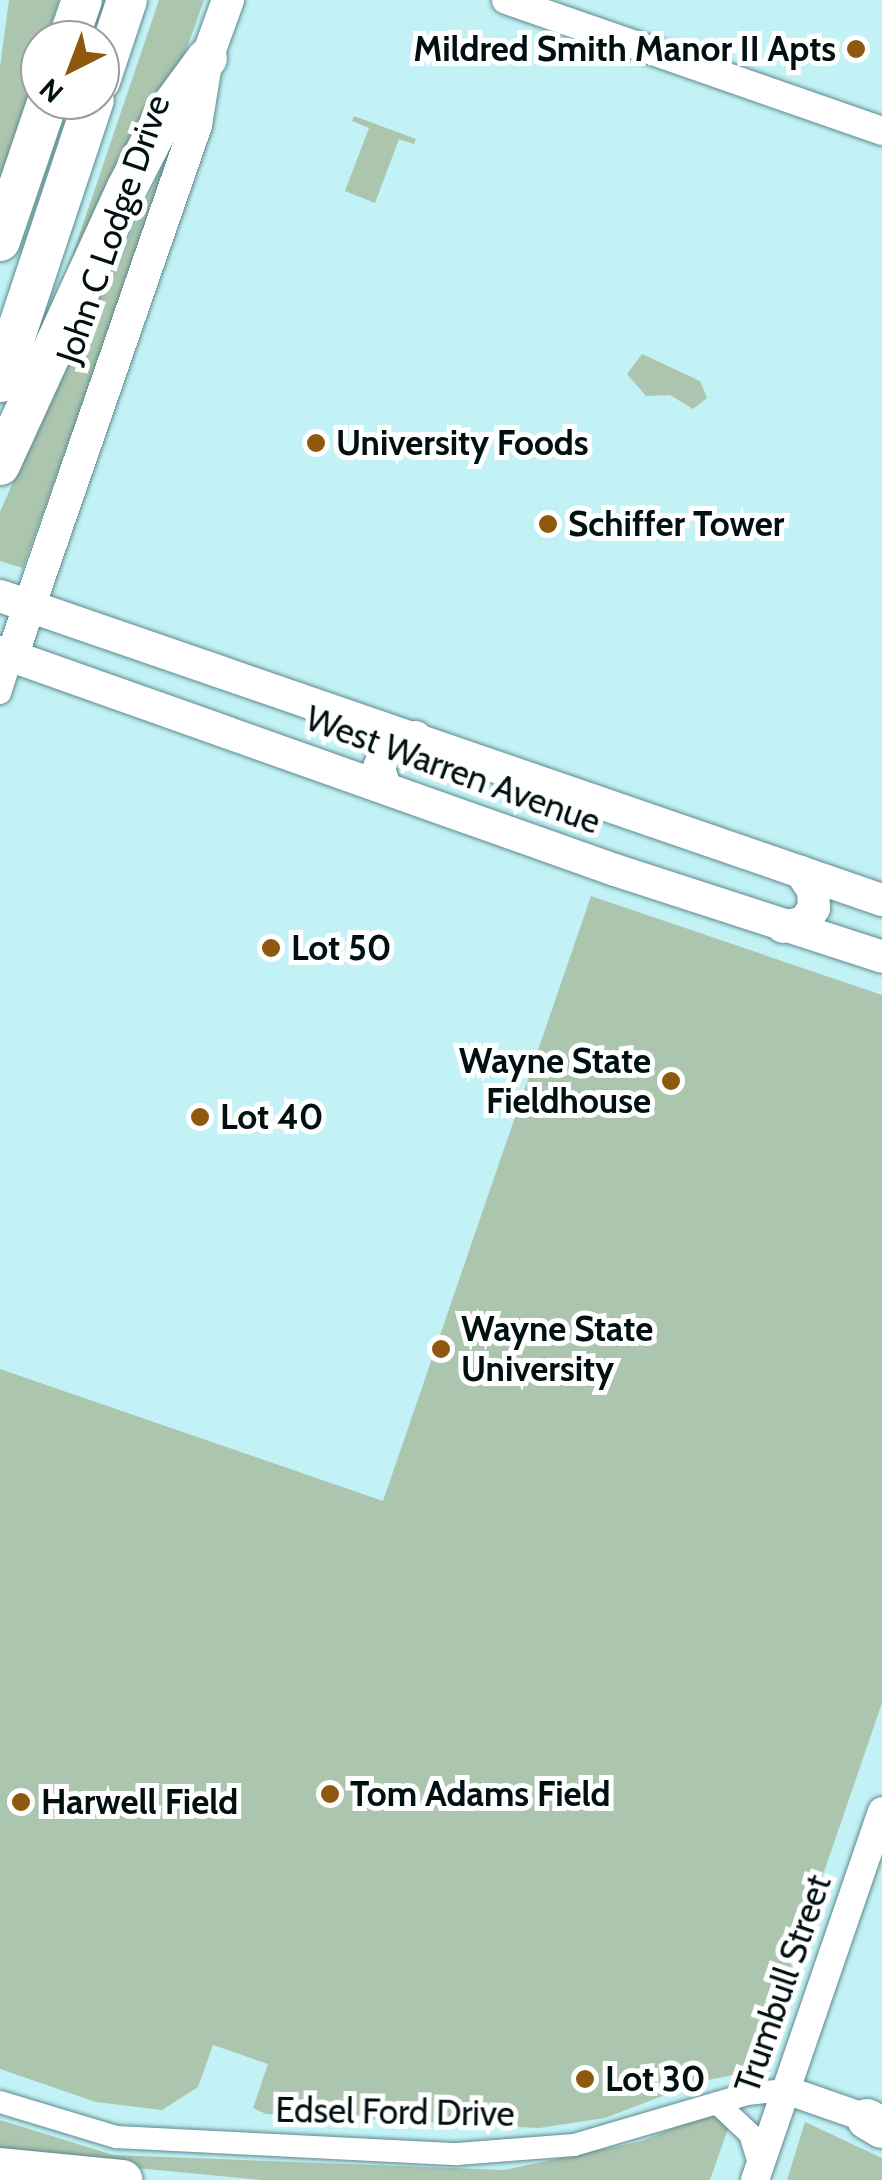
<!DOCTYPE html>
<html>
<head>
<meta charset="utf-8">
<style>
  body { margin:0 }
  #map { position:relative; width:882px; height:2180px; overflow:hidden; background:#c3f2f6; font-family:Cabin,sans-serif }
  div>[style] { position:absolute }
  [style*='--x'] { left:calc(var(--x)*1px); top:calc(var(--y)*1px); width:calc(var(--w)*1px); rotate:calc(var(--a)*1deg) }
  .green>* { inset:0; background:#abc5ae }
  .roads { filter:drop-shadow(0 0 2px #5d898d) drop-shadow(0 0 2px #5d898d) }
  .minor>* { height:22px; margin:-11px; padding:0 11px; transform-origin:11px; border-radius:11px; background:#fff }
  .tertiary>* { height:28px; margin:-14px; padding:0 14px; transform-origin:14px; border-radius:14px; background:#fff }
  .primary>* { height:32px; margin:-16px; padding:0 16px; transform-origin:16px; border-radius:16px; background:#fff }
  .motorway>* { height:40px; margin:-20px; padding:0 20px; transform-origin:20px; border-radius:20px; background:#fff }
  .dots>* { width:28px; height:28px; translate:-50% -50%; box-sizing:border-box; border:5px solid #fff; border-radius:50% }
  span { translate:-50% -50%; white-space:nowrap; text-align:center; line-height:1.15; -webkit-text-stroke:10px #fff; paint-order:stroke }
  .poi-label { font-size:35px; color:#011011; font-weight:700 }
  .right { translate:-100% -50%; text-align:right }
  .left { translate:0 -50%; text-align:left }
  .street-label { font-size:35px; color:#011011 }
  .north { position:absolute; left:20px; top:20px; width:100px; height:100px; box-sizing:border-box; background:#fff; border:2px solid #999fa0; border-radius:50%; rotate:222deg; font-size:28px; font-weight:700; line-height:40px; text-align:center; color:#011011 }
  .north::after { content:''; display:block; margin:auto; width:35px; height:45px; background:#8f580f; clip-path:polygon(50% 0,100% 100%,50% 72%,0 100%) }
</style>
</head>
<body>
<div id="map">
  <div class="green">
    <div style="clip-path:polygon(9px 0,59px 0,46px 40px,40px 40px,40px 60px,0 183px,0 67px)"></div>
    <div style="clip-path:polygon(159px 0,204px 0,178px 73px,61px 289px)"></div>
    <div style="clip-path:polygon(354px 116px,416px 139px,414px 144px,399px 139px,375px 203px,345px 191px,369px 128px,352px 121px)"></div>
    <div style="clip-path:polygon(185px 119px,23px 568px,0 561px,0 512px,80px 329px,104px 292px)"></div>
    <div style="clip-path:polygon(642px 354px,700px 381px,707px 398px,693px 409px,670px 395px,646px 396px,627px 374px)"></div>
    <div style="clip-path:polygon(591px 896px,882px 995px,882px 1703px,756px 2070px,699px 2082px,605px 2118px,539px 2128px,266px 2114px,253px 2108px,268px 2064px,213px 2045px,198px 2087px,162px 2110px,96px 2102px,0 2069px,0 1369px,383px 1501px)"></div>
    <div style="clip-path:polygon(710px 2113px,730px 2123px,710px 2180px,261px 2180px,0 2155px,0 2120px,113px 2155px,504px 2170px,642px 2141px)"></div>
    <div style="clip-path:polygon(805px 2122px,882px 2158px,882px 2180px,787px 2180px)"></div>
  </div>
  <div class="roads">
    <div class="minor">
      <div style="--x:0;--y:693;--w:39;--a:-72"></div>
      <div style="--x:0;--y:2102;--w:121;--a:16.8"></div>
      <div style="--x:116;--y:2137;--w:341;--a:2.9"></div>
      <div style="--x:457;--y:2154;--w:117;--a:-4.4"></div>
      <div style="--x:574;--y:2145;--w:180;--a:-16.4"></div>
      <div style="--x:747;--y:2094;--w:39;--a:-6"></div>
      <div style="--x:717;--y:2103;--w:45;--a:43.2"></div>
      <div style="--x:750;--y:2134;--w:34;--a:73"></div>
    </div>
    <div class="tertiary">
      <div style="--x:506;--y:0;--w:398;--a:19.2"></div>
      <div style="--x:786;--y:2090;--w:101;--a:19.2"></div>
      <div style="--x:755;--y:2180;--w:390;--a:-71"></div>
    </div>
    <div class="primary">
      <div style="--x:0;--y:596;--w:933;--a:19.02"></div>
      <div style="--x:0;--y:652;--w:652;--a:19.52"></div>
      <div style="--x:615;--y:870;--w:281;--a:18"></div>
      <div style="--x:12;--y:656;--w:562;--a:-70.89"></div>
      <div style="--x:196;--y:125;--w:68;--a:-80.7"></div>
      <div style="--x:207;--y:58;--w:62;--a:-70.1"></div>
      <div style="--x:385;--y:788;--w:21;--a:-107"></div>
      <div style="--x:379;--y:768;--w:17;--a:-69"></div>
      <div style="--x:385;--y:752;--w:34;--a:-26"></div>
      <div style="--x:783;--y:927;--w:22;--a:-13"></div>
      <div style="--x:804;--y:922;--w:17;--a:-54"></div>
      <div style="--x:814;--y:908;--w:18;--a:-93"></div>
      <div style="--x:813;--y:890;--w:22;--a:-124"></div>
    </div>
    <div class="motorway">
      <div style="--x:68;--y:40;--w:42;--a:-70.7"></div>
      <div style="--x:100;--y:81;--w:85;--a:-71.6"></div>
      <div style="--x:0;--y:241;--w:149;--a:-71.2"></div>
      <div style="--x:0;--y:382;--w:297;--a:-71.6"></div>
      <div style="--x:0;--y:465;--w:305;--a:-65.4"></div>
      <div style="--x:127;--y:188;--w:79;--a:-62.8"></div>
      <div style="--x:163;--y:118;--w:74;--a:-53.7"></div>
      <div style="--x:867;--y:2119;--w:17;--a:31"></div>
      <div style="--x:0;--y:2168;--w:123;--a:5.6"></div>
    </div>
  </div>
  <div class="dots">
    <div style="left:856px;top:49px;background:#8f580f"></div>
    <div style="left:316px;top:443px;background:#8f580f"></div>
    <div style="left:548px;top:524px;background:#8f580f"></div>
    <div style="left:271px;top:948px;background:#8f580f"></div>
    <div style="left:671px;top:1081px;background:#8f580f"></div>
    <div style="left:200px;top:1117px;background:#8f580f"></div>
    <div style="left:441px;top:1349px;background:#8f580f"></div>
    <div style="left:330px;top:1794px;background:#8f580f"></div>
    <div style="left:21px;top:1802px;background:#8f580f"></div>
    <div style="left:585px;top:2079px;background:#8f580f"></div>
  </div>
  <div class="poi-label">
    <span class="right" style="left:836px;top:49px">Mildred Smith Manor II Apts</span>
    <span class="left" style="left:336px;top:443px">University Foods</span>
    <span class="left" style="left:568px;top:524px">Schiffer Tower</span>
    <span class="left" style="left:291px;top:948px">Lot 50</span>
    <span class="right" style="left:651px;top:1081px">Wayne State<br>Fieldhouse</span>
    <span class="left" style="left:220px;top:1117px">Lot 40</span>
    <span class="left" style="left:461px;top:1349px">Wayne State<br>University</span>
    <span class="left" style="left:350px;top:1794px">Tom Adams Field</span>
    <span class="left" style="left:41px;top:1802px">Harwell Field</span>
    <span class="left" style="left:605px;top:2079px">Lot 30</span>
  </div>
  <div class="street-label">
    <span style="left:113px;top:229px;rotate:-71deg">John C Lodge Drive</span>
    <span style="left:453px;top:770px;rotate:20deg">West Warren Avenue</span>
    <span style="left:783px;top:1984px;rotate:-71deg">Trumbull Street</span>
    <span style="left:395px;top:2112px;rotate:1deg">Edsel Ford Drive</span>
  </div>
  <div class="north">N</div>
</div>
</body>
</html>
